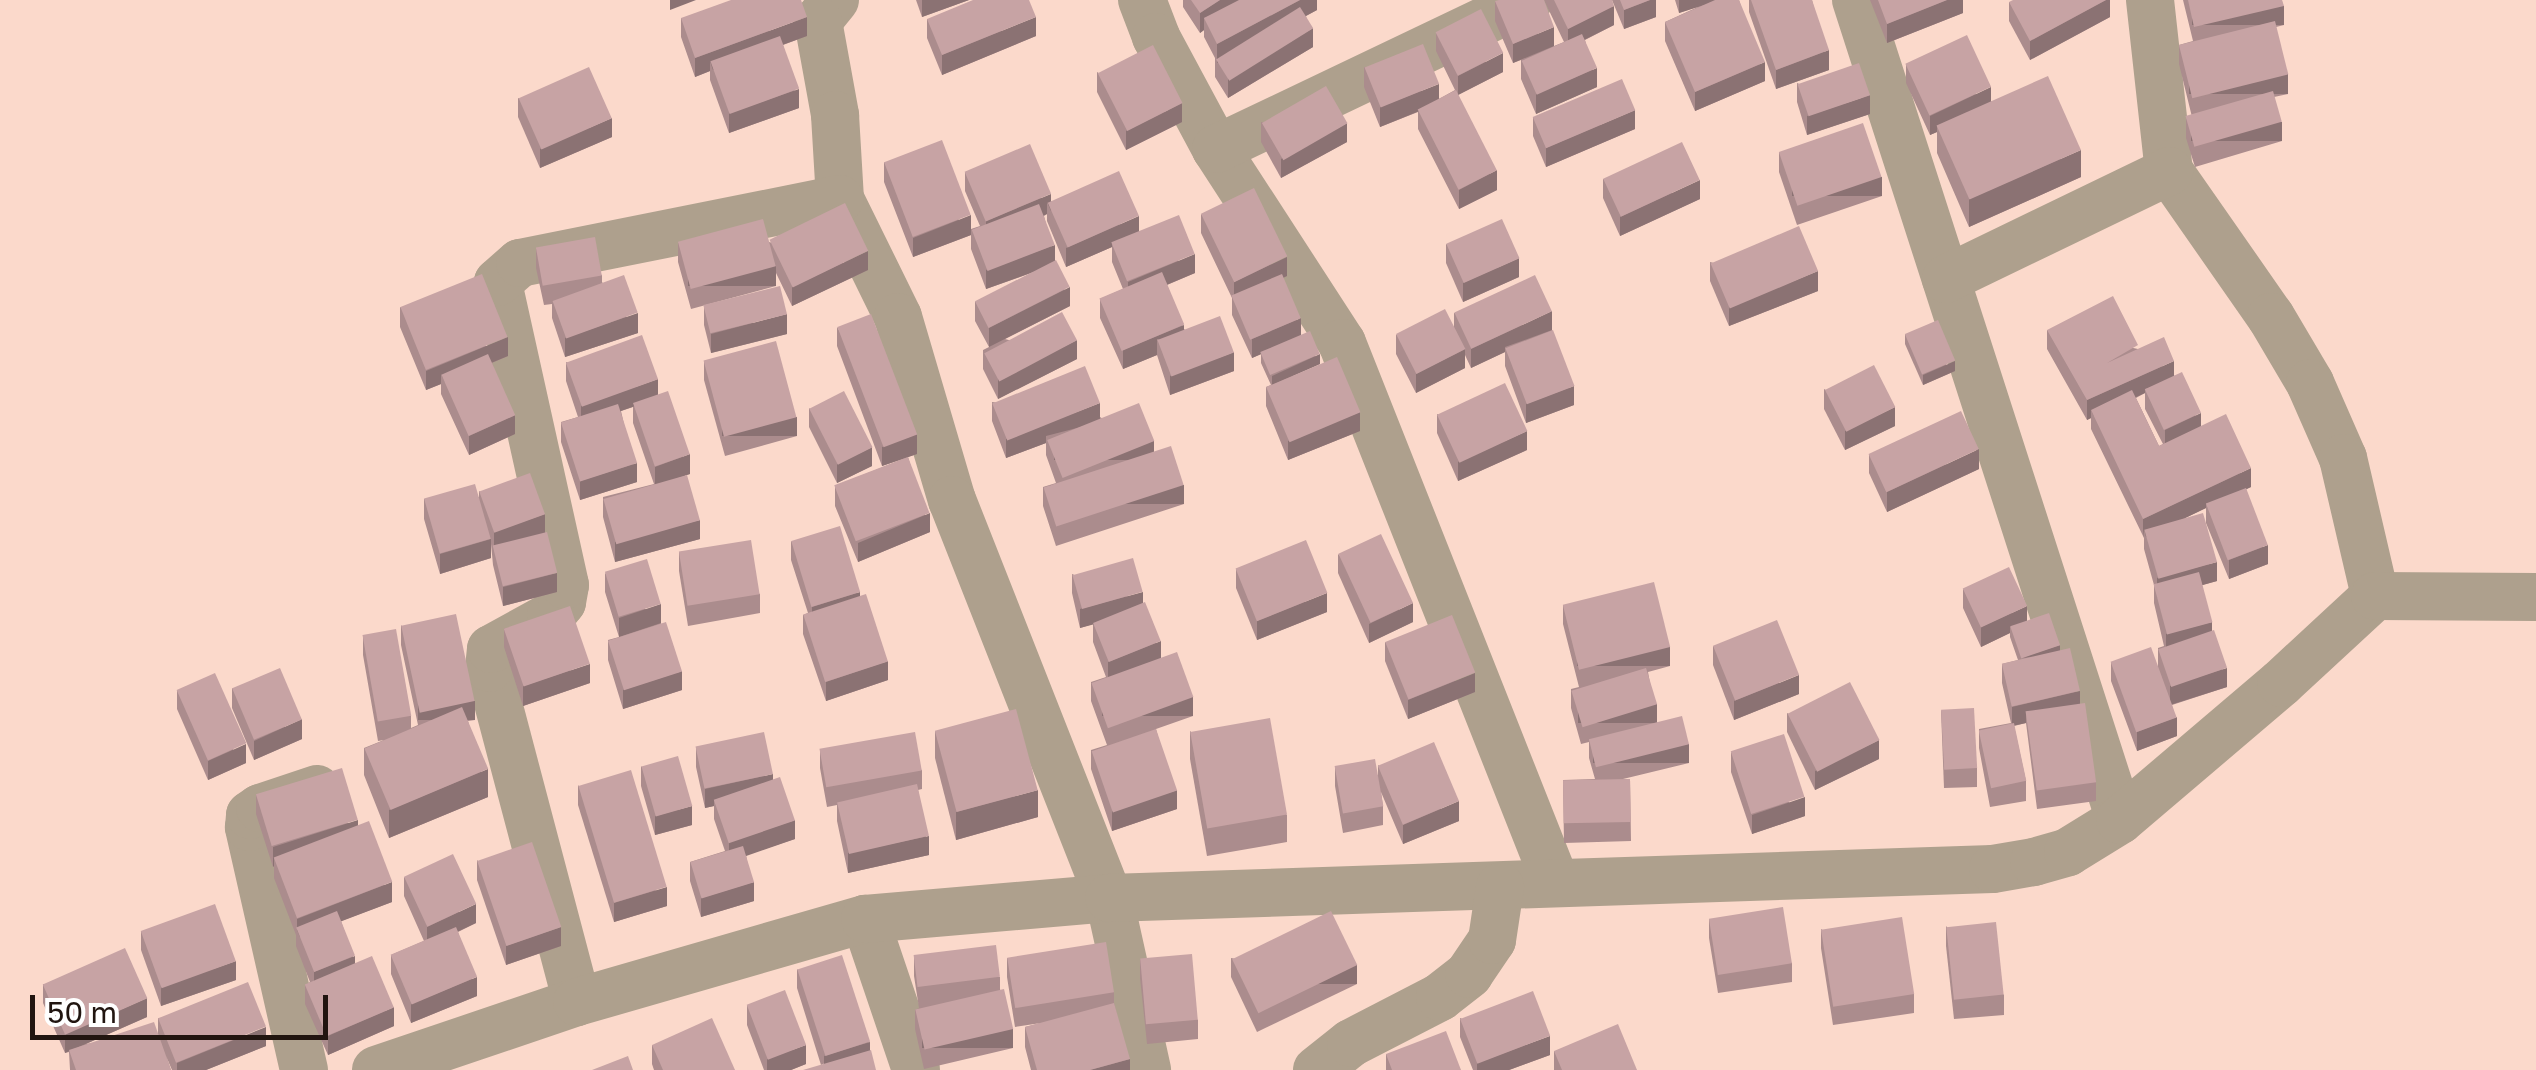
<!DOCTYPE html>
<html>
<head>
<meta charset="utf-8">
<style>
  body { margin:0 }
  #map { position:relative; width:2536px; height:1070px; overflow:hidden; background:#fbd9cb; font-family:"Golos Text",sans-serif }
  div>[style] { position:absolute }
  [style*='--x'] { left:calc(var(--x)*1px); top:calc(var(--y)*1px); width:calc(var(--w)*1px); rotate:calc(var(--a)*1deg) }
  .minor>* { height:48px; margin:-24px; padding:0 24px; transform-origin:24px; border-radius:24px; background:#aea08d }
  .wall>* { inset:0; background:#ab8c8d }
  .shaded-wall>* { inset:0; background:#8b7273; transform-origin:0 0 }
  .building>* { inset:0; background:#c7a3a4; transform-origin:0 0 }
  span { translate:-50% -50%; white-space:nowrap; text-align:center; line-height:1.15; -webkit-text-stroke:10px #fff; paint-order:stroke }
  .scale { position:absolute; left:30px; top:995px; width:298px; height:45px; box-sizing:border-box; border:5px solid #211510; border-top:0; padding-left:12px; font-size:30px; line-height:35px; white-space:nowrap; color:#211510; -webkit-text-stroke:8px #fff; paint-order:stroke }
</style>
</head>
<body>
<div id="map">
  <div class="minor">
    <div style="--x:835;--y:0;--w:27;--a:129"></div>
    <div style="--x:818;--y:21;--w:96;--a:79.7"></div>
    <div style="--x:835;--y:115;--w:84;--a:86.6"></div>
    <div style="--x:840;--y:199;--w:131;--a:63.8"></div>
    <div style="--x:898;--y:317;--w:191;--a:73.6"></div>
    <div style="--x:952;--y:500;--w:428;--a:68.5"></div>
    <div style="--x:1109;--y:898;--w:176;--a:77.5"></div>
    <div style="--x:1142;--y:0;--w:40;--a:69"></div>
    <div style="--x:1156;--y:37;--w:127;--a:61.8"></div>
    <div style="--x:1216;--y:149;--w:231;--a:57"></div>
    <div style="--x:1342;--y:343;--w:579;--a:68.4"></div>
    <div style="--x:1856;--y:0;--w:861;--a:72.15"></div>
    <div style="--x:2150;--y:0;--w:172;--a:83.7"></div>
    <div style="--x:2169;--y:171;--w:178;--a:55.1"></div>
    <div style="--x:2271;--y:317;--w:77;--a:59.4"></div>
    <div style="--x:2310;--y:383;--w:82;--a:66.3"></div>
    <div style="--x:2343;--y:458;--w:142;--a:76.9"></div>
    <div style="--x:1216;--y:149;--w:347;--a:-25.5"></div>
    <div style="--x:1946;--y:279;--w:248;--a:-25.8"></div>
    <div style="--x:865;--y:919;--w:159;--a:71.3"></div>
    <div style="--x:577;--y:1002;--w:345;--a:-104.8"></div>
    <div style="--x:489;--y:668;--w:19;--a:-84"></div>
    <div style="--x:491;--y:649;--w:68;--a:-28.8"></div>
    <div style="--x:551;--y:616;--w:18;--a:-52"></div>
    <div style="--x:562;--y:602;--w:17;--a:-80"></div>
    <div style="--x:565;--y:585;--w:310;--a:-102.5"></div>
    <div style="--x:498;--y:282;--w:29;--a:-41"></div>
    <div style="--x:520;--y:263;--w:326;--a:-11.3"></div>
    <div style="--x:304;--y:1070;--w:249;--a:-102.8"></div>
    <div style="--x:249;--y:827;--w:12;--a:-85"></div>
    <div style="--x:250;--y:815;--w:12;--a:-35"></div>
    <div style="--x:260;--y:808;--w:60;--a:-18.4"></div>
    <div style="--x:376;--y:1070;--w:212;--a:-18.7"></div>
    <div style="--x:577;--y:1002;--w:300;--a:-16.1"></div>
    <div style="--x:865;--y:919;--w:245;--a:-4.9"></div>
    <div style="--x:1109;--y:898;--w:884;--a:-1.88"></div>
    <div style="--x:1993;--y:869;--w:42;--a:-9.7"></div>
    <div style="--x:2034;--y:862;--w:35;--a:-16"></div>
    <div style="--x:2068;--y:852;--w:61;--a:-31.6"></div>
    <div style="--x:2120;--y:820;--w:211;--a:-40.4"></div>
    <div style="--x:2281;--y:683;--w:128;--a:-42.8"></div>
    <div style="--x:2375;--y:596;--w:161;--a:0.4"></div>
    <div style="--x:1317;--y:1070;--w:43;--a:-38.5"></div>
    <div style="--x:1351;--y:1043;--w:100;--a:-27.3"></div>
    <div style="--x:1440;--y:997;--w:37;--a:-38"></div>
    <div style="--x:1469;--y:974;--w:41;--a:-55.9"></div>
    <div style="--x:1492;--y:940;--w:54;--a:-81.4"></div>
  </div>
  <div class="wall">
    <div style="clip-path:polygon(916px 0,969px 0,922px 17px)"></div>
    <div style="clip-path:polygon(1183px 0,1317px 0,1317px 10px,1306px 16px,1313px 47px,1228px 98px,1215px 77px,1215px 58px,1204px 37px,1204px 30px,1200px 33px,1183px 7px)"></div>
    <div style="clip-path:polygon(1544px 0,1612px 0,1614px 25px,1585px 40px,1597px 87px,1536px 114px,1521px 79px,1521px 60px,1513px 63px,1495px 21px,1495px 1px,1554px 46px,1564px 42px)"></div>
    <div style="clip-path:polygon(1612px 0,1656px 0,1656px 17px,1624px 29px)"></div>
    <div style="clip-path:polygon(1675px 0,1739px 0,1765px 81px,1695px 111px,1665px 41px,1665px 22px,1700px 6px,1679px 13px)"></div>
    <div style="clip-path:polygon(1749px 0,1812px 0,1829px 70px,1776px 89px,1749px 12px)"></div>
    <div style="clip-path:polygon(1870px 0,1963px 0,1963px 13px,1887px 43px)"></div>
    <div style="clip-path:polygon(2110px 0,2110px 17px,2030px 60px,2009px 21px,2009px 2px)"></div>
    <div style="clip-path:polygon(2183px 0,2282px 0,2284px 25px,2276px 27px,2288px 94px,2274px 97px,2282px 141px,2195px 167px,2186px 138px,2186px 119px,2192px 117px,2179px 64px,2179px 45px,2193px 41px)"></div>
    <div style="clip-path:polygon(681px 18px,807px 36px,783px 45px,799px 108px,729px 133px,710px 80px,710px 71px,695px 77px,681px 37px)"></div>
    <div style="clip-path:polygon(927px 19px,1036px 36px,942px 75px,927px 38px)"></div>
    <div style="clip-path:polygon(1436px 32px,1503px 72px,1458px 95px,1497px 190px,1459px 209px,1418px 129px,1418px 112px,1380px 127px,1364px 87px,1364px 67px,1439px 99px,1455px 90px,1436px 51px)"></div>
    <div style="clip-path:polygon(1906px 64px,1991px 101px,2081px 177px,1969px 227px,1937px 153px,1937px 132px,1930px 135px,1906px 83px)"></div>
    <div style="clip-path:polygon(1097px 72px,1182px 122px,1126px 150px,1097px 92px)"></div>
    <div style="clip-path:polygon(1797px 83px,1870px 114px,1807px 135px,1797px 102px)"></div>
    <div style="clip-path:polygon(518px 98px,612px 137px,540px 168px,518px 117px)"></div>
    <div style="clip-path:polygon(1533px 117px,1635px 129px,1546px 167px,1533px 136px)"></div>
    <div style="clip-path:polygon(1261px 122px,1347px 142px,1281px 178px,1261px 142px)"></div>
    <div style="clip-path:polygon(1779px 152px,1882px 196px,1797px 225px,1779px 172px)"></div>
    <div style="clip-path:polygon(884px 162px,971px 229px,980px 226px,965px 191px,965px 172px,1139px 231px,1195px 273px,1167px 285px,1184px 329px,1234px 371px,1170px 395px,1157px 355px,1123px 369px,1100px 318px,1100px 299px,1123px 289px,1112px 262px,1112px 247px,1066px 267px,1047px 221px,1047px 214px,1044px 216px,1055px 261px,1070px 306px,1005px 339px,1077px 359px,998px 399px,983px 369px,983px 350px,989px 347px,975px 321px,975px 302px,1034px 272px,986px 289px,971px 249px,971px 235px,913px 257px,884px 182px)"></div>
    <div style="clip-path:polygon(1603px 179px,1700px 199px,1620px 236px,1603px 198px)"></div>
    <div style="clip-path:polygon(1201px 214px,1287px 276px,1283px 278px,1301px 335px,1320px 364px,1293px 376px,1360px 431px,1288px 460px,1266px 406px,1266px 387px,1271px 385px,1261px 363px,1261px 354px,1252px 358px,1232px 315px,1232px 298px,1201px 233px)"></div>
    <div style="clip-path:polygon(769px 242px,868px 270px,792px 306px,776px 273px,776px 286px,691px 309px,678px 262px,678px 243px)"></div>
    <div style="clip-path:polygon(1446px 244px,1519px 277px,1463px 302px,1446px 263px)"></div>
    <div style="clip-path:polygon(536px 249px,602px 275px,602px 282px,638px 333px,565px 357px,552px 318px,552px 304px,544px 305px,536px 268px)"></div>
    <div style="clip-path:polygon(1710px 262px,1818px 291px,1729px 326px,1710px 281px)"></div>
    <div style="clip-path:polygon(704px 306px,787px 334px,711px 353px,704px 325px)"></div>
    <div style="clip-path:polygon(400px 307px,508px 356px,492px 363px,515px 434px,469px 455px,441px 394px,441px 384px,426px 390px,400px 327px)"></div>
    <div style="clip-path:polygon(1454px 313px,1552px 330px,1574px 405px,1526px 423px,1505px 366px,1505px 352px,1471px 368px,1465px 355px,1465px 368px,1416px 393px,1396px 354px,1396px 335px,1454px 327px)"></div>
    <div style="clip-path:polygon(837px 327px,917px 454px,908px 457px,930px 532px,858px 562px,835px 506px,835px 486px,906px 458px,882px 466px,837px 346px)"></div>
    <div style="clip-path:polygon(evenodd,2047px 330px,2138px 349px,2174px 375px,2201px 426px,2251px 487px,2246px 489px,2268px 564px,2229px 579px,2206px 523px,2206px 508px,2185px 518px,2217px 581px,2202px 585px,2212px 631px,2227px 687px,2172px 705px,2177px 736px,2137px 751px,2111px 681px,2111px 662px,2158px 666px,2158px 648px,2164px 646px,2154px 603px,2154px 585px,2144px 549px,2144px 538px,2091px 429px,2091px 418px,2087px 420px,2047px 349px,2047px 330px,2145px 393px,2145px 409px,2163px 444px,2159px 446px,2136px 398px,2145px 393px)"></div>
    <div style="clip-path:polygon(1905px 334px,1955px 371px,1923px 385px,1905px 344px)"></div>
    <div style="clip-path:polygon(704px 361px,797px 436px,725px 456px,704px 380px)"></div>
    <div style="clip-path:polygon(566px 362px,658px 395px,690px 474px,685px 475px,700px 539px,615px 562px,603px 517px,603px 497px,654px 484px,633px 423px,633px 407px,621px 411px,637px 482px,580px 500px,561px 442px,561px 422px,578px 417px,566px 381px)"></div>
    <div style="clip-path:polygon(1824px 389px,1895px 426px,1845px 450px,1824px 409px)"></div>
    <div style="clip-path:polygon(992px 402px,1100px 417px,1154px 452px,1184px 504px,1056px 546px,1043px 506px,1043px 487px,1056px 483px,1046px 455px,1046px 443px,1006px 458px,992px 421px)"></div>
    <div style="clip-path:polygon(809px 408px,872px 466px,837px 483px,809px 427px)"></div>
    <div style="clip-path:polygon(1437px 414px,1527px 450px,1458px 481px,1437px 433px)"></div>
    <div style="clip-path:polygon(1869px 454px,1979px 469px,1887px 512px,1869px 473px)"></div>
    <div style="clip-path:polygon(479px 491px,545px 533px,557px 592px,503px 606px,493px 565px,491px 544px,491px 558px,440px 574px,424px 519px,424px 499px,479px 497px)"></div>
    <div style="clip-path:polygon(791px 541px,860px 596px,888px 680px,826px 701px,803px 634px,803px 615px,808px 613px,791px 560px)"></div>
    <div style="clip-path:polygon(679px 552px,760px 594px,760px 613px,688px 626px,679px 571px)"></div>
    <div style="clip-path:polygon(1338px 554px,1413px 622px,1369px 643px,1338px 573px)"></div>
    <div style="clip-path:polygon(1236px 569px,1327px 612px,1257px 640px,1236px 588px)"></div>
    <div style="clip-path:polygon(605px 573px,661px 623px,682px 690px,623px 709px,608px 660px,608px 640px,619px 637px,605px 592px)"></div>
    <div style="clip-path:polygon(1072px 574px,1143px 603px,1161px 658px,1193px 716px,1156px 729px,1177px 809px,1112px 831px,1091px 769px,1091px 750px,1107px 745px,1091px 701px,1091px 682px,1106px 677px,1093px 642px,1093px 624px,1080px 628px,1072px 593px)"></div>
    <div style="clip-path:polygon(1963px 589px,2027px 621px,2060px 650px,2080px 704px,2096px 782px,2096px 801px,2037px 809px,2026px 723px,2014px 726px,2026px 781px,2026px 801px,1990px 807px,1979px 748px,1979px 729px,2011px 723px,2002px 683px,2002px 664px,2018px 660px,2010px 637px,2010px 633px,1981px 647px,1963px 608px)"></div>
    <div style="clip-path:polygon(1563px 605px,1670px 666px,1648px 672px,1657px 722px,1689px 763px,1623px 779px,1630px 779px,1631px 841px,1564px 843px,1563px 780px,1595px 779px,1589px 758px,1589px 742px,1581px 744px,1571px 708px,1571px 689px,1579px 687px,1563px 624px)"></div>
    <div style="clip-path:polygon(401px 625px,475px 720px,468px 721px,488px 797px,389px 838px,364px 775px,364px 748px,384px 740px,378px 741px,363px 655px,363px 635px,411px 716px,411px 728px,418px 725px,401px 645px)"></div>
    <div style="clip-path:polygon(504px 628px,590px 683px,523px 706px,504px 647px)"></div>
    <div style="clip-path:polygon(1385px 642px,1475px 692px,1408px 719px,1385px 661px)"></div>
    <div style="clip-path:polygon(1713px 646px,1799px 694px,1734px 720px,1713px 665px)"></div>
    <div style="clip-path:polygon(232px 688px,302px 739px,254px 760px,232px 708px)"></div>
    <div style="clip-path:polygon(177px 690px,246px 763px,208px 780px,177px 709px)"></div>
    <div style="clip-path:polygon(1941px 710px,1977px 768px,1977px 787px,1944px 788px)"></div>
    <div style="clip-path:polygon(1787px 713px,1879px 759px,1815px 790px,1787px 732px)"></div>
    <div style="clip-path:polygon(935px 731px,1038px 817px,956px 840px,935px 758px)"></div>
    <div style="clip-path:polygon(1190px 731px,1287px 815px,1287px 842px,1207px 856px,1190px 759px)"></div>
    <div style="clip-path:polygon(696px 748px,773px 779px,795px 839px,746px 855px,754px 901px,701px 917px,690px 881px,690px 862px,725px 851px,714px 819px,714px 806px,705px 808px,696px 767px)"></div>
    <div style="clip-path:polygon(820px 749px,922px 770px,922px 789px,918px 790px,929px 855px,848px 873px,837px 821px,837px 805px,827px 807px,820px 768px)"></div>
    <div style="clip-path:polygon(1731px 752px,1805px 816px,1752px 834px,1731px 772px)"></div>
    <div style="clip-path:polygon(1378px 765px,1459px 821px,1403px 844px,1381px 792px,1383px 806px,1383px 825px,1343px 833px,1335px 786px,1335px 767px,1378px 775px)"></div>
    <div style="clip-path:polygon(641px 766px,692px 825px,655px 835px,641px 786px)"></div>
    <div style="clip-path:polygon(578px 785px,667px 906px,614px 922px,578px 805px)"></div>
    <div style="clip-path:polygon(256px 795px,358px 826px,392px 902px,341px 921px,355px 963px,394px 1026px,328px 1055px,305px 1004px,305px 985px,310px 982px,296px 946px,296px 935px,274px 878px,274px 866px,273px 867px,256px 814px)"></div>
    <div style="clip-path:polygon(477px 860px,561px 946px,506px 965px,477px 880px)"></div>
    <div style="clip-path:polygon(404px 877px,476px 923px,458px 932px,477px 996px,411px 1023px,391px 974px,391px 955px,424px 941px,404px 896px)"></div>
    <div style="clip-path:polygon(1709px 919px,1792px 963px,1792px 982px,1718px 993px,1709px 938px)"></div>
    <div style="clip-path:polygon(1946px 926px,2004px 995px,2004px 1015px,1954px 1019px,1946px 946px)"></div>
    <div style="clip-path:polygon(1821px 929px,1914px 994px,1914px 1013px,1833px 1025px,1821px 948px)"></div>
    <div style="clip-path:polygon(141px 931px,236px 980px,161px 1006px,141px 950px)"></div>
    <div style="clip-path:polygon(914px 957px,1000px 977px,1000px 989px,1013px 1048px,924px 1069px,915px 1029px,915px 1010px,919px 1008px,914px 976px)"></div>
    <div style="clip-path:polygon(1007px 958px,1114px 992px,1114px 1003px,1130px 1070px,1031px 1070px,1025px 1047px,1025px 1027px,1041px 1023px,1015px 1027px,1007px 977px)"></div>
    <div style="clip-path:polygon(1231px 958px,1357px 984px,1257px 1032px,1231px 977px)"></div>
    <div style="clip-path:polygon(1140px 959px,1198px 1020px,1198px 1039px,1147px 1044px,1140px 978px)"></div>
    <div style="clip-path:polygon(797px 969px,870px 1042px,821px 1065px,797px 988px)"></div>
    <div style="clip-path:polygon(43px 984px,147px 1017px,86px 1044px,158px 1033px,158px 1018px,266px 1046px,206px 1070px,172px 1070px,166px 1056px,171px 1070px,70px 1070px,69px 1052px,65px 1053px,43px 1003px)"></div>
    <div style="clip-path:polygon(747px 1005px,806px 1064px,791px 1070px,764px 1070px,747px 1025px)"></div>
    <div style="clip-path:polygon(1460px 1018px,1550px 1055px,1509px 1070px,1473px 1070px,1460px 1037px)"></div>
    <div style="clip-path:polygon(652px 1045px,735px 1070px,654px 1070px,652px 1064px)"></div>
    <div style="clip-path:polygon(1554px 1051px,1637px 1070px,1554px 1070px)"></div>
    <div style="clip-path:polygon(1386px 1054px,1461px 1070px,1386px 1070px)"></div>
  </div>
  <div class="shaded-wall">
    <div style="clip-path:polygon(670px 0,696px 0,670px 10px)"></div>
    <div style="clip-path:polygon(922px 0,969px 0,922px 17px)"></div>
    <div style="clip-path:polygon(1220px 0,1249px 0,1204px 18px,1204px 30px,1200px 33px,1200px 13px)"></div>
    <div style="clip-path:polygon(1300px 0,1317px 0,1317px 10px,1217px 63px,1217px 44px)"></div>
    <div style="clip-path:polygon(1650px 0,1656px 0,1656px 17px,1624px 29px,1624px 10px)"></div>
    <div style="clip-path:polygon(1679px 0,1720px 0,1679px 13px)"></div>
    <div style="clip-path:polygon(1947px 0,1963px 0,1963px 13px,1887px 43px,1887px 24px)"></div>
    <div style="clip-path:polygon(2106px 0,2110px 0,2110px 17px,2030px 60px,2030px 41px)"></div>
    <div style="clip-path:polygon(1614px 6px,1614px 25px,1568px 48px,1568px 29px)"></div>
    <div style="left:2284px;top:6px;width:19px;height:92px;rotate:90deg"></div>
    <div style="clip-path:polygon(807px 17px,807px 36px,713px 70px,710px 61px,710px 71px,695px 77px,695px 58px)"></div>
    <div style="clip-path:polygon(1036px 17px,1036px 36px,942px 75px,942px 55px)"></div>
    <div style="clip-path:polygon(1554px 27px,1554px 46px,1513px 63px,1513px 44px)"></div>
    <div style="clip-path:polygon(1313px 28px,1313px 47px,1228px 98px,1228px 78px)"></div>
    <div style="clip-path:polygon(1829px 50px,1829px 70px,1776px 89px,1776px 70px)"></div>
    <div style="clip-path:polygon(1503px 53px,1503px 72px,1458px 95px,1458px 76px)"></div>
    <div style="clip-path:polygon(1765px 62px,1765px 81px,1695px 111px,1695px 92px)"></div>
    <div style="clip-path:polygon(1597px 68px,1597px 87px,1536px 114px,1536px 94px)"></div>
    <div style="left:2288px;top:74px;width:20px;height:99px;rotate:90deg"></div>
    <div style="clip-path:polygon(1439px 84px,1439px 103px,1380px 127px,1380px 107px)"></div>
    <div style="clip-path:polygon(1991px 87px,1991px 106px,1937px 126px,1937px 132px,1930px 135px,1930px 116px)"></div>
    <div style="clip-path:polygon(799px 89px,799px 108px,729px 133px,729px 113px)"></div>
    <div style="clip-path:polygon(1870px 95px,1870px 114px,1807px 135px,1807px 116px)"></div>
    <div style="clip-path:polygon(1182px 103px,1182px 122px,1126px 150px,1126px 131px)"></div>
    <div style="clip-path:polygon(1635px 110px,1635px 129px,1546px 167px,1546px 148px)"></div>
    <div style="clip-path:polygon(612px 118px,612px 137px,540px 168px,540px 149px)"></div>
    <div style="left:2282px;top:122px;width:19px;height:91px;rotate:90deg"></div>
    <div style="clip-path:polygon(1347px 123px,1347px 142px,1281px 178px,1281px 159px)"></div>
    <div style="clip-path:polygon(2081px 150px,2081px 177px,1969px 227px,1969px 199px)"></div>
    <div style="clip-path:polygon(1497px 170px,1497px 190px,1459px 209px,1459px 190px)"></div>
    <div style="left:1882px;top:177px;width:19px;height:90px;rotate:90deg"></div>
    <div style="clip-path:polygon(1700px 180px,1700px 199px,1620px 236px,1620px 217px)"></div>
    <div style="clip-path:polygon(1051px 194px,1051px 211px,1047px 202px,1047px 214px,986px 240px,986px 221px)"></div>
    <div style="clip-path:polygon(971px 215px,971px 235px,913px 257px,913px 238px)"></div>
    <div style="clip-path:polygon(1139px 216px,1139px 235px,1112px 243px,1112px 247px,1066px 267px,1066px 248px)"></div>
    <div style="clip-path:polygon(1055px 245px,1055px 264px,986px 289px,986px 270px)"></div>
    <div style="clip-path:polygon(868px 251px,868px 270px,792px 306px,792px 287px)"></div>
    <div style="clip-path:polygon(1195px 254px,1195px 273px,1128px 301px,1128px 282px)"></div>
    <div style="clip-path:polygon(1287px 257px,1287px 276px,1234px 301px,1234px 282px)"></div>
    <div style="clip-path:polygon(1519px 258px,1519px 277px,1463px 302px,1463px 283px)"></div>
    <div style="left:776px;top:266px;width:20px;height:88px;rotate:90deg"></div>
    <div style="clip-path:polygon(1818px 271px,1818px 291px,1729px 326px,1729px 307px)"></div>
    <div style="clip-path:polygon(1070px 287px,1070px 306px,989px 347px,989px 328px)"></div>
    <div style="clip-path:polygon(1552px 311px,1552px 330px,1505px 347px,1505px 352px,1471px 368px,1471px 349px)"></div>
    <div style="clip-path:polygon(638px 313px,638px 333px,565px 357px,565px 338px)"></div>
    <div style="clip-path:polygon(787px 314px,787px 334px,711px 353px,711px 334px)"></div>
    <div style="clip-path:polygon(1301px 318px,1301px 337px,1252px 358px,1252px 339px)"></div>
    <div style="clip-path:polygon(1184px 325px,1184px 344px,1157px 339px,1157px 355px,1123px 369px,1123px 350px)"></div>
    <div style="clip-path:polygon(508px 337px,508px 356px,445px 382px,441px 374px,441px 384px,426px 390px,426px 371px)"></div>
    <div style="clip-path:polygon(1077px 340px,1077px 359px,998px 399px,998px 379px)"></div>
    <div style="clip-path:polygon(1465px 349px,1465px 368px,1416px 393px,1416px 374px)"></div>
    <div style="clip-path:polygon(1234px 352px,1234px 371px,1170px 395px,1170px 376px)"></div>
    <div style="clip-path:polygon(1320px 354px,1320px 364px,1272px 385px,1272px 376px)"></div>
    <div style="clip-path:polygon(1955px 361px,1955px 371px,1923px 385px,1923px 375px)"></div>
    <div style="clip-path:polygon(2174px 361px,2174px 380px,2145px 389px,2145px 393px,2094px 416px,2091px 410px,2091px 418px,2087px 420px,2087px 400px)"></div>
    <div style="clip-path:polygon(658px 379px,658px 398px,581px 425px,581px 406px)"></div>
    <div style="clip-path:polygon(1574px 386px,1574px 405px,1526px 423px,1526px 404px)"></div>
    <div style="clip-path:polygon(1100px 403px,1100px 422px,1046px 436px,1046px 443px,1006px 458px,1006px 439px)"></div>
    <div style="clip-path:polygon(1895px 407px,1895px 426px,1845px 450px,1845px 431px)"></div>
    <div style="clip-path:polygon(1360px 412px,1360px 431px,1288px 460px,1288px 441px)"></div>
    <div style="clip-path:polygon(2201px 413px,2201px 432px,2165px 449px,2165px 430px)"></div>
    <div style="clip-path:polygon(515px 415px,515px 434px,469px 455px,469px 436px)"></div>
    <div style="left:797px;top:417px;width:19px;height:75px;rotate:90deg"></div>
    <div style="clip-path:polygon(1527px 431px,1527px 450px,1458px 481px,1458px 462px)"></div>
    <div style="clip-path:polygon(917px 434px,917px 454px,882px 466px,882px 447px)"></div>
    <div style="left:1154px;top:441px;width:19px;height:100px;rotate:90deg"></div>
    <div style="clip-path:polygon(872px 447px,872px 466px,837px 483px,837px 464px)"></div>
    <div style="clip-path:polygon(1979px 449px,1979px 469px,1887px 512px,1887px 492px)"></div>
    <div style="clip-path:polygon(690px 454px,690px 474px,655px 486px,655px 467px)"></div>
    <div style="clip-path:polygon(637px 463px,637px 482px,580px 500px,580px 481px)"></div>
    <div style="clip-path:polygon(2251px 468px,2251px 487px,2208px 508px,2206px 503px,2206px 508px,2146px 537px,2144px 529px,2143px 538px,2143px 519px)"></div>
    <div style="left:1184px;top:485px;width:19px;height:134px;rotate:90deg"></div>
    <div style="clip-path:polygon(930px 513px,930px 532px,858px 562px,858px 543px)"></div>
    <div style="clip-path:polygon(545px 514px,545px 534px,494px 551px,494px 532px)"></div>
    <div style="clip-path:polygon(700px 520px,700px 539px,615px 562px,615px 542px)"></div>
    <div style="clip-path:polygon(491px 539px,491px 558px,440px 574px,440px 554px)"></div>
    <div style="clip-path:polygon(2268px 545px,2268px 564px,2229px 579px,2229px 560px)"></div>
    <div style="clip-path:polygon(2217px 562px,2217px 581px,2157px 598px,2157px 578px)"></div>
    <div style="clip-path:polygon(557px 573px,557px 592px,503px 606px,503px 587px)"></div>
    <div style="clip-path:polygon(860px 592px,860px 611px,812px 626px,812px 607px)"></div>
    <div style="clip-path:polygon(1143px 592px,1143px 611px,1080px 628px,1080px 609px)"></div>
    <div style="clip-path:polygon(1327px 593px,1327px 612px,1257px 640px,1257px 621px)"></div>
    <div style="clip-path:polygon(1413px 603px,1413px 622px,1369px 643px,1369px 624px)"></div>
    <div style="clip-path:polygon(661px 604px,661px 623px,619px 637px,619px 618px)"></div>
    <div style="clip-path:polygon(2027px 606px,2027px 625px,2010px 627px,2010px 633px,1981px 647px,1981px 627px)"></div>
    <div style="clip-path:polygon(2212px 622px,2212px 641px,2166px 653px,2166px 634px)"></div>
    <div style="clip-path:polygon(1161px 641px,1161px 661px,1108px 682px,1108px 662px)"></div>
    <div style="clip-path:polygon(2060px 645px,2060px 655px,2021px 658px)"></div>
    <div style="left:1670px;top:647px;width:19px;height:93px;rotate:90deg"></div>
    <div style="clip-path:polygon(888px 661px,888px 680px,826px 701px,826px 682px)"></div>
    <div style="clip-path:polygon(590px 664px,590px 683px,523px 706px,523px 686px)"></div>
    <div style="clip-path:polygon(2227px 668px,2227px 687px,2170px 705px,2170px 686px)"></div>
    <div style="clip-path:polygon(682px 671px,682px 690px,623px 709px,623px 690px)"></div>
    <div style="clip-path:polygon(1475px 673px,1475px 692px,1408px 719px,1408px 700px)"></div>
    <div style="clip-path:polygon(1799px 675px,1799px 694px,1734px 720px,1734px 701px)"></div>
    <div style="clip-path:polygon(2080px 691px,2080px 710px,2026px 712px,2026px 723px,2012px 726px,2012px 707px)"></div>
    <div style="left:1193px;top:697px;width:19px;height:91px;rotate:90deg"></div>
    <div style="left:475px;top:701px;width:19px;height:57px;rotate:90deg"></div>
    <div style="left:1657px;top:704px;width:19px;height:79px;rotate:90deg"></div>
    <div style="clip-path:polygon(2177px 717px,2177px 736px,2137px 751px,2137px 732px)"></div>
    <div style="clip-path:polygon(302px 719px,302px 739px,254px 760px,254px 741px)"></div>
    <div style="clip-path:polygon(1879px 740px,1879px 759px,1815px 790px,1815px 771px)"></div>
    <div style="clip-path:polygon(246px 744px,246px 763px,208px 780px,208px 761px)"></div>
    <div style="left:1689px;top:744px;width:19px;height:96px;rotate:90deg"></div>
    <div style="clip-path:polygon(488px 769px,488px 797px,389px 838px,389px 810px)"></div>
    <div style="clip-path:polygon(773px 774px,773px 793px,714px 800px,714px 806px,705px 808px,705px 789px)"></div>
    <div style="clip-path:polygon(1038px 790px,1038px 817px,956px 840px,956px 812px)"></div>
    <div style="clip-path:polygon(1177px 790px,1177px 809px,1112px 831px,1112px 811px)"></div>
    <div style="clip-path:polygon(1805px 797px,1805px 816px,1752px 834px,1752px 815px)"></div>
    <div style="clip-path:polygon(1459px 801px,1459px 821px,1403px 844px,1403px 825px)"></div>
    <div style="clip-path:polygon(692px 806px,692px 825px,655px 835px,655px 816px)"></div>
    <div style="clip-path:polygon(358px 820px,358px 839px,274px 858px,274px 866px,273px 867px,273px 847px)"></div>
    <div style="clip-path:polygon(795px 820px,795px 839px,729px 862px,729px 842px)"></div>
    <div style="clip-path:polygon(929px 836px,929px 855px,848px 873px,848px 853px)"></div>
    <div style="clip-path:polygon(392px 882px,392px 902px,300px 937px,297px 930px,297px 919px)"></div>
    <div style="clip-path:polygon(754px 882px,754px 901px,701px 917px,701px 898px)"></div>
    <div style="clip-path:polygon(667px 887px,667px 906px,614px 922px,614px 903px)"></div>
    <div style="clip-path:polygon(476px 904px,476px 923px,427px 946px,427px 927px)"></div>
    <div style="clip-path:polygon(561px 927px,561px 946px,506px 965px,506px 946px)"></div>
    <div style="clip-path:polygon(355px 956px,355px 975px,314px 991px,314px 972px)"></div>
    <div style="clip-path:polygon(236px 961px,236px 980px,161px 1006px,161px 987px)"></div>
    <div style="left:1357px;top:965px;width:19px;height:111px;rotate:90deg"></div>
    <div style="clip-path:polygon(477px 977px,477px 996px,411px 1023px,411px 1004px)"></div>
    <div style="clip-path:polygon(147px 998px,147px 1017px,65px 1053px,65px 1034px)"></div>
    <div style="clip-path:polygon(394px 1007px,394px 1026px,328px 1055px,328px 1036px)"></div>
    <div style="clip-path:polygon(266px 1027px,266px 1046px,206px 1070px,177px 1070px,177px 1063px)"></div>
    <div style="left:1013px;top:1029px;width:19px;height:91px;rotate:90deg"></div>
    <div style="clip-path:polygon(1550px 1036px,1550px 1055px,1509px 1070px,1477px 1070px,1477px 1063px)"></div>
    <div style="clip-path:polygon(870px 1042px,870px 1061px,824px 1070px,824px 1056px)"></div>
    <div style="clip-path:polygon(806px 1045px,806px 1064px,791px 1070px,767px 1070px,767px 1059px)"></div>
    <div style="clip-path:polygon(1130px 1059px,1130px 1070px,1090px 1070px)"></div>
  </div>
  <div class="building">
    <div style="clip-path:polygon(731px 0,801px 0,807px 17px,695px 58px,681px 18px)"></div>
    <div style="clip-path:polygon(973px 0,1029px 0,1036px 17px,942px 55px,927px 19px)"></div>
    <div style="clip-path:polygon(1191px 0,1220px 0,1200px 13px)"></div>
    <div style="clip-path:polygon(1239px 0,1300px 0,1217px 44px,1204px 18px)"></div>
    <div style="clip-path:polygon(1499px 0,1544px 0,1554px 27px,1513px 44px,1495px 1px)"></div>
    <div style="clip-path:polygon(1554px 0,1612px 0,1614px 6px,1568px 29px)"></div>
    <div style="clip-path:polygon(1620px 0,1650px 0,1624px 10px)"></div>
    <div style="clip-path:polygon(1715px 0,1739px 0,1765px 62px,1695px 92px,1665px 22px)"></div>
    <div style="clip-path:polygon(1751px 0,1812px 0,1829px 50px,1776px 70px)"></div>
    <div style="clip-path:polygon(1878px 0,1947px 0,1887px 24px)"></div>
    <div style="clip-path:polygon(2013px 0,2106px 0,2030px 41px,2009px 2px)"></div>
    <div style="clip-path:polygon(2188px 0,2282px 0,2284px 6px,2194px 27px)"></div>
    <div style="left:1300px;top:7px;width:25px;height:99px;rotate:58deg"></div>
    <div style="left:1481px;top:9px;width:49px;height:51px;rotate:63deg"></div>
    <div style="left:2275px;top:21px;width:55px;height:99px;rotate:76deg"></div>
    <div style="left:1582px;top:34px;width:37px;height:66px;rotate:66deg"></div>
    <div style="left:1967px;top:35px;width:57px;height:68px;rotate:65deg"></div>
    <div style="left:780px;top:36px;width:56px;height:74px;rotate:70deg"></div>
    <div style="left:1423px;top:44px;width:43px;height:63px;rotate:68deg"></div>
    <div style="left:1153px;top:45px;width:65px;height:62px;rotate:63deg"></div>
    <div style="left:1859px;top:63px;width:34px;height:65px;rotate:71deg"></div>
    <div style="left:589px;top:67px;width:56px;height:77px;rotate:66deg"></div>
    <div style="left:2048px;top:76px;width:81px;height:122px;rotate:66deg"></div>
    <div style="left:1622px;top:79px;width:34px;height:97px;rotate:67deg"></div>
    <div style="left:1326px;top:86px;width:43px;height:74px;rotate:60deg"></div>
    <div style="left:1456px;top:90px;width:90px;height:43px;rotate:63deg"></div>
    <div style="left:2273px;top:91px;width:32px;height:91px;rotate:74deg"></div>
    <div style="left:1863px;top:123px;width:57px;height:89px;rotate:71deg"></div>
    <div style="left:942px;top:140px;width:80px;height:62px;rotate:69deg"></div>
    <div style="left:1682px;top:142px;width:42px;height:87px;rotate:65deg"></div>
    <div style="left:1030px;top:144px;width:54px;height:71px;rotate:67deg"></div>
    <div style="left:1119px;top:171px;width:49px;height:78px;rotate:66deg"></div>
    <div style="left:1254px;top:188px;width:76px;height:59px;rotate:64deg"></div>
    <div style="left:845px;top:203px;width:53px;height:84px;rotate:64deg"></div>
    <div style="left:1039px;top:204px;width:44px;height:72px;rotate:69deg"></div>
    <div style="left:1179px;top:215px;width:42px;height:73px;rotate:68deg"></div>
    <div style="left:763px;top:219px;width:49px;height:88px;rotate:75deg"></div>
    <div style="left:1502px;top:219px;width:43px;height:61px;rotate:66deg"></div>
    <div style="left:1799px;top:226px;width:49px;height:96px;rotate:67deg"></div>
    <div style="left:595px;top:237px;width:39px;height:60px;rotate:80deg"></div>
    <div style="left:1056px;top:260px;width:30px;height:91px;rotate:63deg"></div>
    <div style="left:1162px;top:272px;width:57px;height:68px;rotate:67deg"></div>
    <div style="left:482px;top:274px;width:68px;height:88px;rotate:68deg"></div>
    <div style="left:1282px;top:274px;width:48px;height:55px;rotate:67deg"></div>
    <div style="left:624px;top:275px;width:40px;height:76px;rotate:70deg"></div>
    <div style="left:1535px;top:275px;width:40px;height:89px;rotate:65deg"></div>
    <div style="left:780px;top:286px;width:29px;height:79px;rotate:76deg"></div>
    <div style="clip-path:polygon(2113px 296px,2138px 345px,2107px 363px,2164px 337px,2174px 361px,2087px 400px,2047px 330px)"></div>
    <div style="left:1445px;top:309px;width:45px;height:55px;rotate:63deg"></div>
    <div style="left:1062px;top:312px;width:32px;height:88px;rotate:62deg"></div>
    <div style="left:871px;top:314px;width:129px;height:36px;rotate:69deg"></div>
    <div style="left:1220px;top:316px;width:39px;height:67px;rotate:69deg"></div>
    <div style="left:1938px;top:320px;width:44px;height:36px;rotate:67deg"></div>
    <div style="left:1553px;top:330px;width:60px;height:51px;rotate:69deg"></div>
    <div style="left:1310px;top:331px;width:25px;height:54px;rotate:67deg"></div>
    <div style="left:642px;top:335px;width:47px;height:81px;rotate:70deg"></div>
    <div style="left:776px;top:341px;width:79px;height:75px;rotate:75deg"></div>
    <div style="left:488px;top:354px;width:67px;height:51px;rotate:66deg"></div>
    <div style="left:1337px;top:357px;width:60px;height:77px;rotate:67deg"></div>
    <div style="left:1874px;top:365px;width:47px;height:55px;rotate:63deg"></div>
    <div style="left:1085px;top:366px;width:40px;height:100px;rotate:68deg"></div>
    <div style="left:2182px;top:372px;width:45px;height:41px;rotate:65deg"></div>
    <div style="left:1505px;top:383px;width:53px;height:75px;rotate:65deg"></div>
    <div style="clip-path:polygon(2132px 390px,2159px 446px,2226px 414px,2251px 468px,2143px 519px,2091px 410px)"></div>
    <div style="left:668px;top:391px;width:67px;height:37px;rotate:71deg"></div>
    <div style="left:844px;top:391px;width:63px;height:39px;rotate:63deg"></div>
    <div style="left:1139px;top:403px;width:41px;height:99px;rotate:68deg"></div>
    <div style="left:618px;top:404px;width:62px;height:60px;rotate:72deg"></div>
    <div style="left:1961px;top:411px;width:42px;height:102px;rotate:65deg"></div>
    <div style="left:1171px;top:446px;width:41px;height:134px;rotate:72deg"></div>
    <div style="left:908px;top:457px;width:60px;height:79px;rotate:69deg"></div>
    <div style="left:530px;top:473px;width:44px;height:54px;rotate:70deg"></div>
    <div style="left:687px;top:475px;width:47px;height:87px;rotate:74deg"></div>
    <div style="left:475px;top:484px;width:57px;height:53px;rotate:74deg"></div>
    <div style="left:2246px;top:488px;width:61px;height:43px;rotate:69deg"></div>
    <div style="left:2203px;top:513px;width:51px;height:61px;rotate:74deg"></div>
    <div style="left:840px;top:526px;width:69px;height:51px;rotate:73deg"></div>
    <div style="left:547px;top:532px;width:42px;height:56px;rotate:76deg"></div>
    <div style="left:1381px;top:534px;width:76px;height:47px;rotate:65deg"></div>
    <div style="left:751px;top:540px;width:55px;height:73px;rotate:81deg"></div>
    <div style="left:1306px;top:540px;width:57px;height:76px;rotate:68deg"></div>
    <div style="left:1133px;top:558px;width:35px;height:63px;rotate:74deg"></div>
    <div style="left:647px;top:559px;width:47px;height:44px;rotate:73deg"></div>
    <div style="left:2009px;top:567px;width:43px;height:51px;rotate:65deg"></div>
    <div style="left:2199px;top:572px;width:52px;height:47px;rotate:75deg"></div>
    <div style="left:1654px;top:582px;width:67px;height:94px;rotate:76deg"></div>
    <div style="left:866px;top:594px;width:71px;height:66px;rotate:72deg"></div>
    <div style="left:1145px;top:602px;width:42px;height:56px;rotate:68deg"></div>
    <div style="left:570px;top:606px;width:61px;height:70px;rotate:71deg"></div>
    <div style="left:2049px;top:613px;width:34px;height:41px;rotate:71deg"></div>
    <div style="left:456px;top:614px;width:89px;height:56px;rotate:78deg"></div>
    <div style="left:1452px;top:615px;width:62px;height:72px;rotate:68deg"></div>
    <div style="left:1777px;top:620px;width:59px;height:69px;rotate:68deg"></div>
    <div style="left:666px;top:622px;width:52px;height:61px;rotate:72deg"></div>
    <div style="left:396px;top:629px;width:88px;height:34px;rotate:80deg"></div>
    <div style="left:2214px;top:630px;width:40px;height:59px;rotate:71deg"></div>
    <div style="left:2151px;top:647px;width:75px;height:43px;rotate:70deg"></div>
    <div style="left:2070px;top:648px;width:44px;height:70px;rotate:77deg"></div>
    <div style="left:1177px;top:652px;width:48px;height:91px;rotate:70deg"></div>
    <div style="left:280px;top:668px;width:56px;height:52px;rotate:67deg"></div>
    <div style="left:1646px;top:668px;width:38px;height:78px;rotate:73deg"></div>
    <div style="left:215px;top:673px;width:77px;height:42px;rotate:66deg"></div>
    <div style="left:1850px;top:682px;width:65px;height:70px;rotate:63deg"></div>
    <div style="left:2085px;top:703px;width:80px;height:60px;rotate:82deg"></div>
    <div style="left:462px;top:707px;width:67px;height:106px;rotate:67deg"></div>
    <div style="left:1974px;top:708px;width:60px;height:33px;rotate:87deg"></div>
    <div style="left:1016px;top:709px;width:84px;height:84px;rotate:75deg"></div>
    <div style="left:1682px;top:716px;width:29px;height:96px;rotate:76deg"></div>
    <div style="left:1270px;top:718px;width:98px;height:81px;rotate:80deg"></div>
    <div style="left:2014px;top:723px;width:59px;height:36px;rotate:78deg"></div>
    <div style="left:1156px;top:729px;width:65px;height:68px;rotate:71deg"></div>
    <div style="left:764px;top:732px;width:43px;height:70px;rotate:78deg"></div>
    <div style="left:915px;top:732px;width:39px;height:97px;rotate:80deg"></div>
    <div style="left:1784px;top:734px;width:66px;height:56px;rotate:72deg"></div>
    <div style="left:1434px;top:742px;width:64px;height:61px;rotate:67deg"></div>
    <div style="left:678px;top:756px;width:52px;height:38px;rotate:74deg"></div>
    <div style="left:1375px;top:759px;width:48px;height:41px;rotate:80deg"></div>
    <div style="left:342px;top:768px;width:54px;height:90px;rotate:73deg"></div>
    <div style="left:631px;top:770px;width:122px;height:55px;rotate:73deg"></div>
    <div style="left:780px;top:777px;width:46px;height:70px;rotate:71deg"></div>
    <div style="left:1630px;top:779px;width:43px;height:67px;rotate:89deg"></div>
    <div style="left:917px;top:784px;width:53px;height:82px;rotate:77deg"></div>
    <div style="left:369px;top:821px;width:65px;height:102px;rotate:69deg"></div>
    <div style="left:532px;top:842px;width:90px;height:58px;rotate:71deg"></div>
    <div style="left:743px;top:846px;width:38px;height:55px;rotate:73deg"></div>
    <div style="left:453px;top:854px;width:55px;height:54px;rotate:65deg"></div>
    <div style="left:215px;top:904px;width:61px;height:79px;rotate:70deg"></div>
    <div style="left:1783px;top:907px;width:57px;height:75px;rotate:81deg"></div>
    <div style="left:337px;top:911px;width:48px;height:44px;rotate:68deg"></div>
    <div style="left:1331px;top:911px;width:60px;height:110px;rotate:64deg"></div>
    <div style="left:1902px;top:917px;width:78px;height:82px;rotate:81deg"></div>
    <div style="left:1996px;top:922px;width:73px;height:50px;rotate:84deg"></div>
    <div style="left:456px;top:927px;width:54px;height:71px;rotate:67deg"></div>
    <div style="left:1106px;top:942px;width:51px;height:100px;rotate:81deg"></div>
    <div style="left:996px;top:945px;width:32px;height:83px;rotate:83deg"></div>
    <div style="left:125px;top:948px;width:55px;height:90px;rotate:66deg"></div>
    <div style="left:1192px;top:954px;width:66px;height:52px;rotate:85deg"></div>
    <div style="left:842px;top:955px;width:91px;height:47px;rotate:72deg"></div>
    <div style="left:372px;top:956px;width:56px;height:73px;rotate:67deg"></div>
    <div style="left:248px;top:982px;width:48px;height:97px;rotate:68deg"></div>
    <div style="left:1004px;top:989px;width:41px;height:91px;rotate:77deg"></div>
    <div style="left:785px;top:990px;width:59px;height:41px;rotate:69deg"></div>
    <div style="left:1533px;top:991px;width:48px;height:78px;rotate:69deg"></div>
    <div style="clip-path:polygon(1114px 1003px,1130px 1059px,1090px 1070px,1037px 1070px,1025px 1027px)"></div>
    <div style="clip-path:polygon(712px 1018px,735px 1070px,663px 1070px,652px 1045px)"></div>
    <div style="clip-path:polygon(154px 1022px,171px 1070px,76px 1070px,69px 1050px)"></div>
    <div style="clip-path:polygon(1618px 1024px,1637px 1070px,1562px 1070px,1554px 1051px)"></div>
    <div style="clip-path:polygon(1446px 1031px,1461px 1070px,1392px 1070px,1386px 1054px)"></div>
    <div style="clip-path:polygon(871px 1050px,876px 1070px,803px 1070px)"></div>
    <div style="clip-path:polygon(628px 1056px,633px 1070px,592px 1070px)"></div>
  </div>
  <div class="scale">50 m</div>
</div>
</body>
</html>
